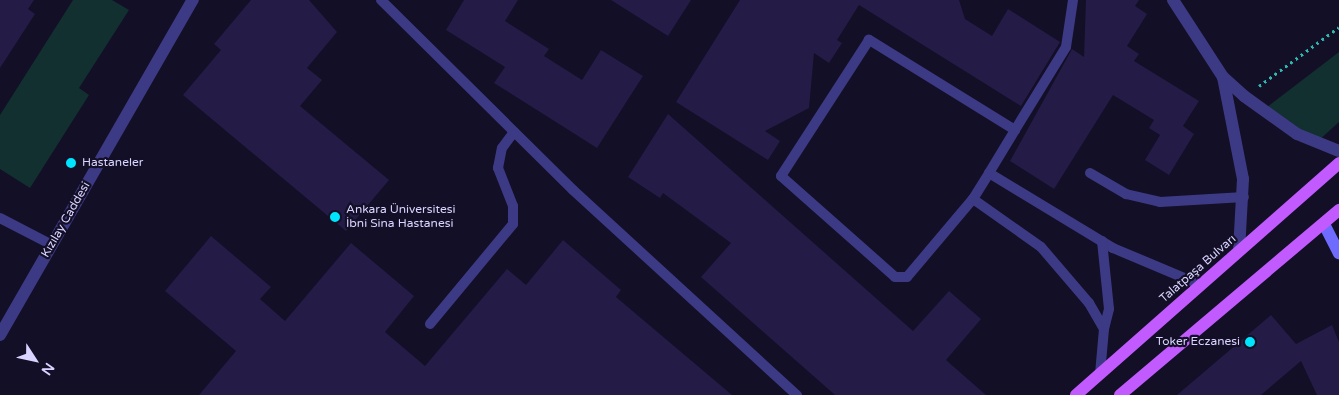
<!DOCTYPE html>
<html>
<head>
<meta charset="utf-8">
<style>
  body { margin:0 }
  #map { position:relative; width:1339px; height:395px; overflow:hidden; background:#130f26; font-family:"Varela Round",sans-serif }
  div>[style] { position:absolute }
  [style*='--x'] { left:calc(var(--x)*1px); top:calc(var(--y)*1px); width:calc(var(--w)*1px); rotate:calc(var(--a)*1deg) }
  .green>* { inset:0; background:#12302f }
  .building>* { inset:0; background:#241b47 }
  .path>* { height:3px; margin-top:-1.5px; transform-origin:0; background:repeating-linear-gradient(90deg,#2fb8b0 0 2.5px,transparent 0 6.5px) }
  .service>* { height:10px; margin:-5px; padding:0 5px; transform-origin:5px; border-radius:5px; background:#3d3a85 }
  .minor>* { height:12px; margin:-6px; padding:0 6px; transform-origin:6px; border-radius:6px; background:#3d3a85 }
  .tertiary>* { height:12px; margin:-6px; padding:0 6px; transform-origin:6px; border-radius:6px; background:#3d3a85 }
  .secondary>* { height:12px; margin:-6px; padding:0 6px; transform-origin:6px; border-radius:6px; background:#6f6bff }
  .primary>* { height:12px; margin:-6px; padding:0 6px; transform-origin:6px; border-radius:6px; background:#c25bff }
  .dots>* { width:14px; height:14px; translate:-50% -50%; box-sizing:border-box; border:2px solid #130f26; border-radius:50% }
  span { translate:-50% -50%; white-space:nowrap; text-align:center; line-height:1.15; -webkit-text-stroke:4.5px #130f26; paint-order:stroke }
  .poi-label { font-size:12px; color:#d9d4ff }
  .left { translate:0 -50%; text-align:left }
  .right { translate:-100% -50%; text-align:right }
  .street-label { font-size:12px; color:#d9d4ff }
  .north { position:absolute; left:10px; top:335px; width:50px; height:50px; -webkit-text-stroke:4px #130f26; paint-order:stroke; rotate:125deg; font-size:14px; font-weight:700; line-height:20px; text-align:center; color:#d9d4ff }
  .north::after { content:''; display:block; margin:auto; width:18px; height:22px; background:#d9d4ff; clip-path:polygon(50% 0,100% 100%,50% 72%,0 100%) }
</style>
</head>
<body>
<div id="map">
  <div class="green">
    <div style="clip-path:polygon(73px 0,112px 0,129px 10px,79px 88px,89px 95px,30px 188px,0 169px,0 115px)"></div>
    <div style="clip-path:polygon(1339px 52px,1339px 122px,1317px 142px,1262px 111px)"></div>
  </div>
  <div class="building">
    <div style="clip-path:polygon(0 0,34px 0,28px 9px,35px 14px,0 68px)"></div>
    <div style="clip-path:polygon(251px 0,309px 0,337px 32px,307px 68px,322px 80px,300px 106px,389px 180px,346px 231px,183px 95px,221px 50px,214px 44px)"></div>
    <div style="clip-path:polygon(464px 0,518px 0,505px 21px,549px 49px,544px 56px,582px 80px,601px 50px,643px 76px,597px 148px,494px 83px,505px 67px,446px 30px)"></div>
    <div style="clip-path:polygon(611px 0,691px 0,668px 36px)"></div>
    <div style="clip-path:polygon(740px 0,959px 0,965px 19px,992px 36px,1008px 9px,1060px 42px,1021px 106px,859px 5px,837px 40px,842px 43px,829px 63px,814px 53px,809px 108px,765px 131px,780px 141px,768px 160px,676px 102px)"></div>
    <div style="clip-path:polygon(1086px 0,1139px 0,1135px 6px,1147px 14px,1127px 46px,1139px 54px,1134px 61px,1199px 101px,1183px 126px,1194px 134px,1169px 175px,1145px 160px,1160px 135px,1149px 128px,1154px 120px,1113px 95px,1054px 189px,1010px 161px,1072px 49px,1084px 57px)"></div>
    <div style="clip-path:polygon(668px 114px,913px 331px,949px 291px,981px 319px,946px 360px,986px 395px,835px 395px,701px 277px,731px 243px,663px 193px,660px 198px,628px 177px)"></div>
    <div style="clip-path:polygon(211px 236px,271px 287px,260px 299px,285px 321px,351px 243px,414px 296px,385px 332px,425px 366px,507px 269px,526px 285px,563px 240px,621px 290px,616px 297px,732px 395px,199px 395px,236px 351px,165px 291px)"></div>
    <div style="clip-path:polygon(1271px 315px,1296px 344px,1332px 325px,1339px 342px,1339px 395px,1317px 395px,1301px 361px,1261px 395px,1177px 395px)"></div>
  </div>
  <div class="path">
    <div style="--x:1259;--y:86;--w:99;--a:-36.4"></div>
  </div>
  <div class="service">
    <div style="--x:381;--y:0;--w:270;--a:44.7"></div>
    <div style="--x:573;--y:190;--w:304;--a:42.5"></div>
    <div style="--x:1015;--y:130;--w:172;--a:-148.3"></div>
    <div style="--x:869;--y:40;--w:162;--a:122.9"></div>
    <div style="--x:781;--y:176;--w:152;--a:41.5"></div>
    <div style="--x:895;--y:277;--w:12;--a:0"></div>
    <div style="--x:907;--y:277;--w:102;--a:-49.8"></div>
    <div style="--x:973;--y:199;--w:31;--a:-58"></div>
    <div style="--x:989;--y:173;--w:50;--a:-58.8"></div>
    <div style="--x:1015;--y:130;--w:97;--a:-58.4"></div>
    <div style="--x:1066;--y:47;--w:48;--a:-81.5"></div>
    <div style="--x:989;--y:173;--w:145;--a:31.2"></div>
    <div style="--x:1113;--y:248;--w:95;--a:22.8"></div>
    <div style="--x:1090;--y:173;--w:42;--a:30.3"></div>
    <div style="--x:1126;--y:194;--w:35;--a:13"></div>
    <div style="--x:1160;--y:202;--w:84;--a:-3.4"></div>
    <div style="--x:973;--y:199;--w:83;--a:35.2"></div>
    <div style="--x:1041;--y:247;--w:74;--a:49.4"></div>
    <div style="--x:1089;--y:303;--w:30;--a:60"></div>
    <div style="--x:1104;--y:329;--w:45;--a:95.1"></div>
    <div style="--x:0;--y:218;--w:59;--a:27.4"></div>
    <div style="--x:1102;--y:241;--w:68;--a:84.1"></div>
    <div style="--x:1109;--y:309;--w:21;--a:104"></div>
    <div style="--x:430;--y:324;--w:130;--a:-50.3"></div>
    <div style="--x:513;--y:224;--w:18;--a:-90"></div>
    <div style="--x:513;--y:206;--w:41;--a:-111.5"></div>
    <div style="--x:498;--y:168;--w:20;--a:-79"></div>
    <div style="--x:502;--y:148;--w:20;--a:-53"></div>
  </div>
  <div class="minor">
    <div style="--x:1173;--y:0;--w:92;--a:57"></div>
    <div style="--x:1223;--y:77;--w:28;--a:42"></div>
    <div style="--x:1244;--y:96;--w:65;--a:35.6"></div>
    <div style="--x:1297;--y:134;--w:45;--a:22"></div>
    <div style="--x:1223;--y:77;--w:104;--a:78.9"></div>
    <div style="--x:1243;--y:179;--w:72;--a:93.2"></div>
  </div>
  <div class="tertiary">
    <div style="--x:0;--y:335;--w:387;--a:-60.1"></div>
  </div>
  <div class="secondary">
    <div style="--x:1324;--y:224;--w:33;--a:63"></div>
  </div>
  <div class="primary">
    <div style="--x:1076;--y:395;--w:351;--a:-41.4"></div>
    <div style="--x:1120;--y:395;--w:287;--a:-40.2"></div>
  </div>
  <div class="dots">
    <div style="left:71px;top:163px;background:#00e5ff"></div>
    <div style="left:335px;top:217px;background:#00e5ff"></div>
    <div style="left:1250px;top:342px;background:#00e5ff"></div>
  </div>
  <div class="poi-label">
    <span class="left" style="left:82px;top:163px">Hastaneler</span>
    <span class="left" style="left:346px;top:217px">Ankara Üniversitesi<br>İbni Sina Hastanesi</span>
    <span class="right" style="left:1240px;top:342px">Toker Eczanesi</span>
  </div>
  <div class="street-label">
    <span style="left:66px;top:220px;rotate:-60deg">Kızılay Caddesi</span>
    <span style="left:1198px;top:269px;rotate:-41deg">Talatpaşa Bulvarı</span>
  </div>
  <div class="north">N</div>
</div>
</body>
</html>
